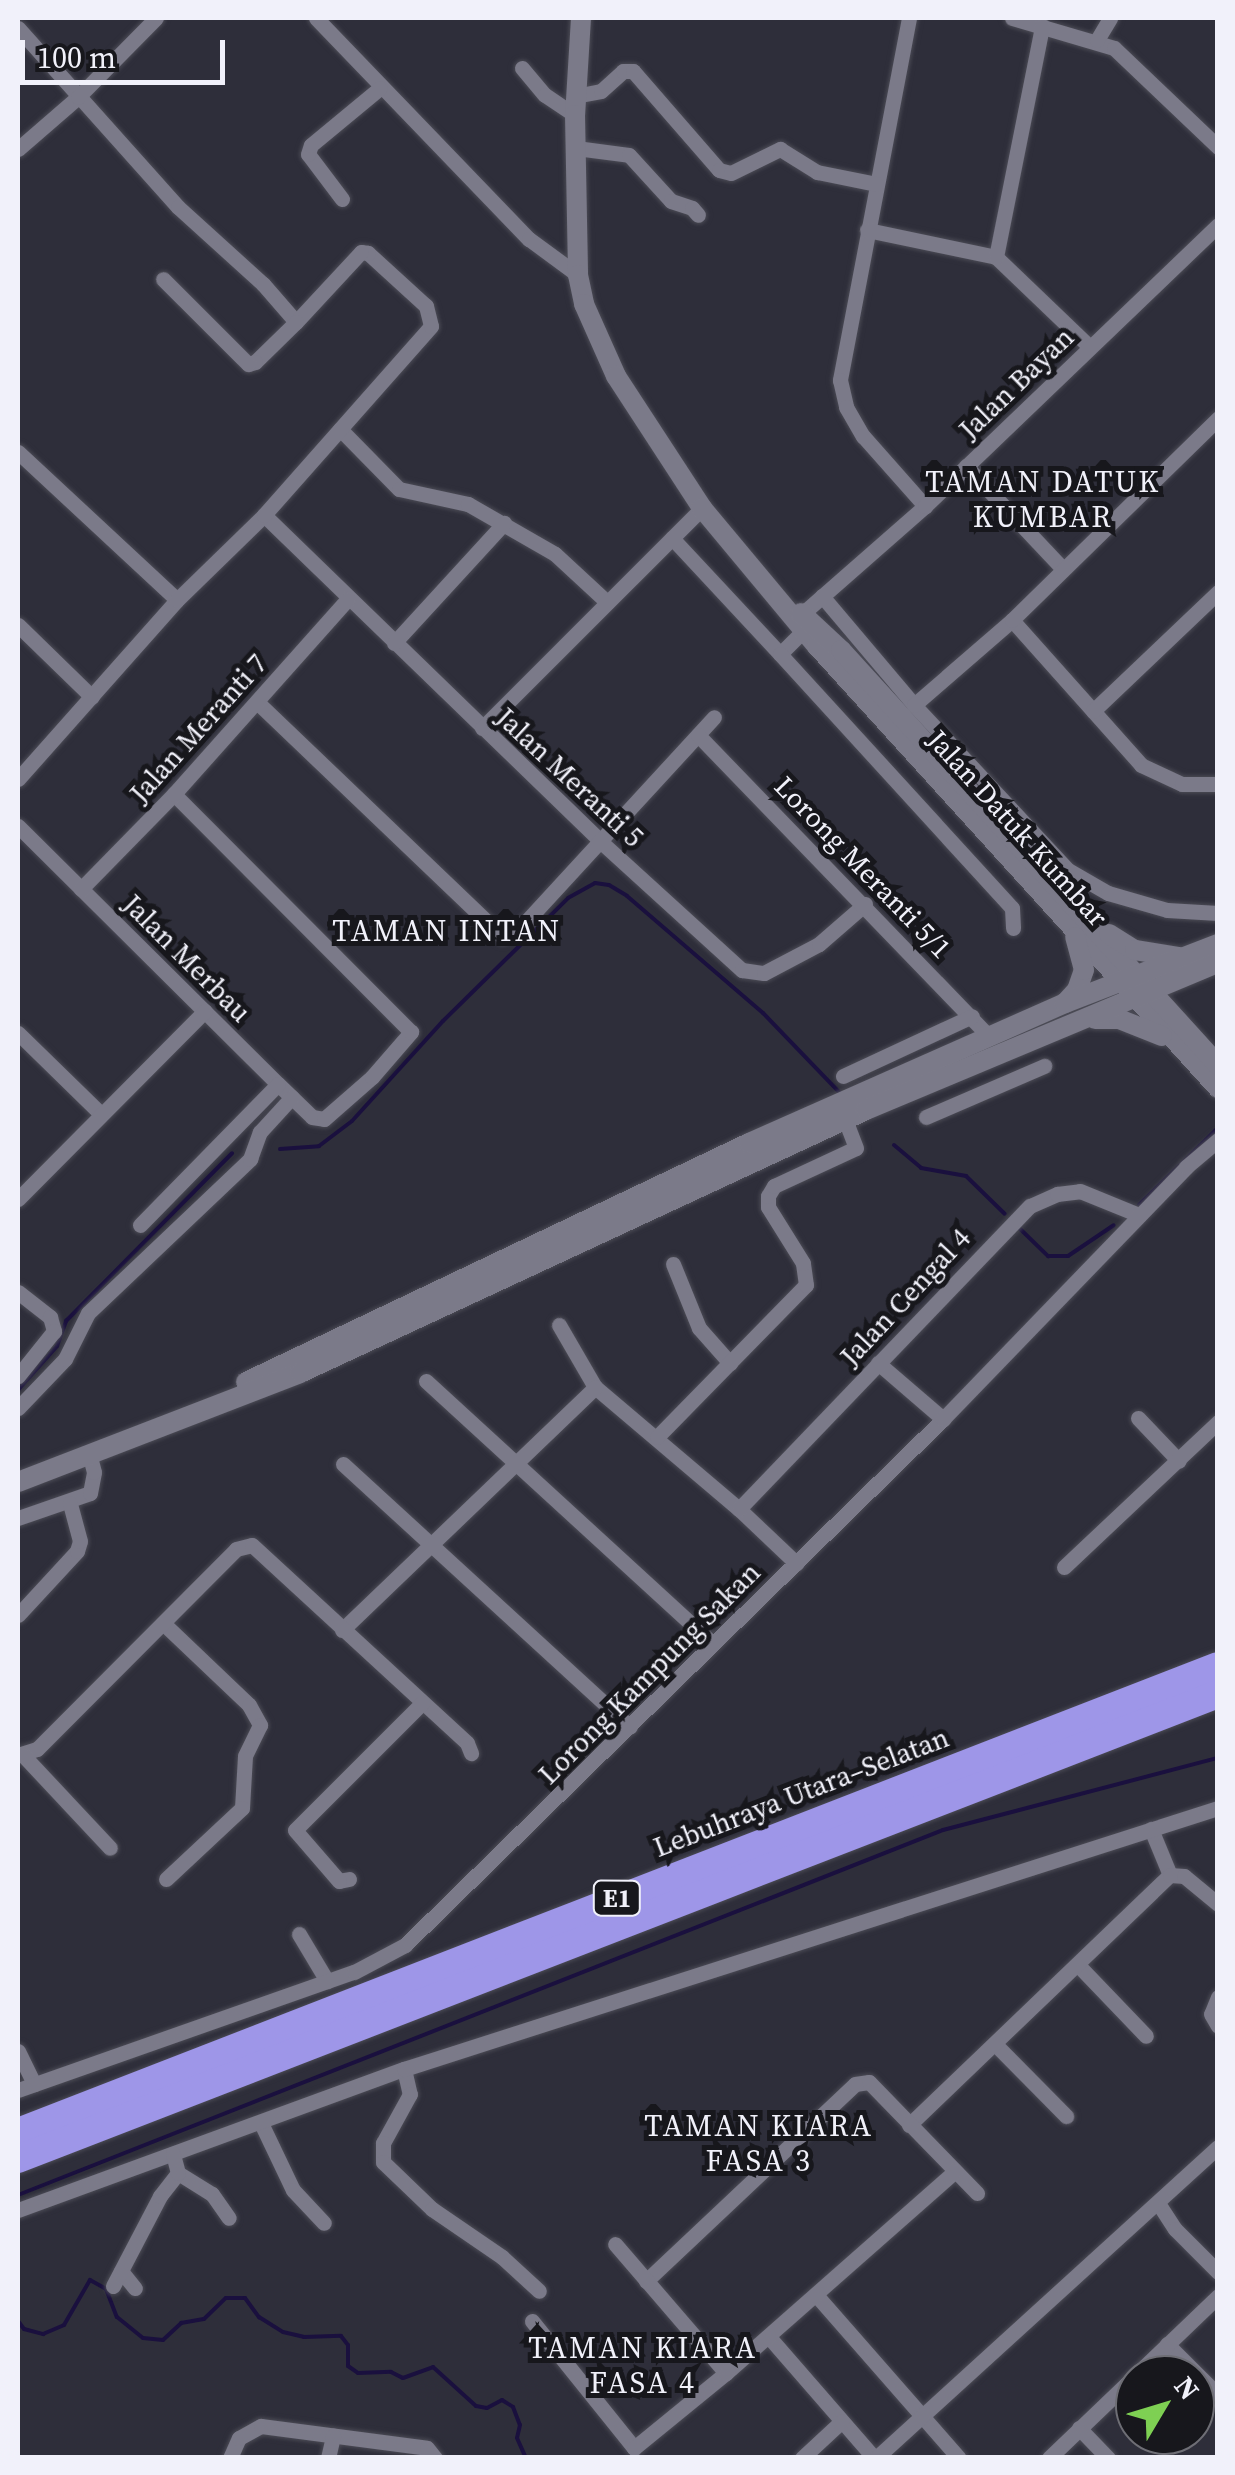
<!DOCTYPE html>
<html>
<head>
<meta charset="utf-8">
<style>
  body { margin:0 }
  #map { position:relative; width:1235px; height:2475px; overflow:hidden; background:#2e2e3a; font-family:"Source Serif 4",serif }
  div>[style] { position:absolute }
  [style*='--x'] { left:calc(var(--x)*1px); top:calc(var(--y)*1px); width:calc(var(--w)*1px); rotate:calc(var(--a)*1deg) }
  .stream>* { height:4px; margin:-2px; padding:0 2px; transform-origin:2px; border-radius:2px; background:#1a103e }
  .roads { filter:drop-shadow(0 0 2px #4b4b55) drop-shadow(0 0 2px #4b4b55) }
  .minor>* { height:15px; margin:-7.5px; padding:0 7.5px; transform-origin:7.5px; border-radius:7.5px; background:#7b7a89 }
  .secondary>* { height:20px; margin:-10px; padding:0 10px; transform-origin:10px; border-radius:10px; background:#7b7a89 }
  .motorway>* { height:28px; margin:-14px; padding:0 14px; transform-origin:14px; border-radius:14px; background:#9e96e8 }
  span { translate:-50% -50%; white-space:nowrap; text-align:center; line-height:1.15; -webkit-text-stroke:10px #17171c; paint-order:stroke }
  .shield-label span { padding:2px 8px; background:#17171c; border:2px solid; border-radius:8px; -webkit-text-stroke-width:0 }
  .shield-label { font-size:25px; color:#f1f1fa; font-weight:700 }
  .street-label { font-size:28px; color:#f1f1fa }
  .neighbourhood-label { font-size:30px; color:#f1f1fa; letter-spacing:2.5px }
  .frame { position:absolute; inset:0; border:20px solid #f1f1fa; pointer-events:none }
  .north { position:absolute; left:1115px; top:2355px; width:100px; height:100px; box-sizing:border-box; background:#17171c; border:2px solid #6e6e75; border-radius:50%; rotate:52deg; font-size:28px; font-weight:700; line-height:40px; text-align:center; color:#f1f1fa }
  .north::after { content:''; display:block; margin:auto; width:35px; height:45px; background:#7ed053; clip-path:polygon(50% 0,100% 100%,50% 72%,0 100%) }
  .scale { position:absolute; left:20px; top:40px; width:205px; height:45px; box-sizing:border-box; border:5px solid #f1f1fa; border-top:0; padding-left:12px; font-size:30px; line-height:35px; white-space:nowrap; color:#f1f1fa; -webkit-text-stroke:8px #17171c; paint-order:stroke }
</style>
</head>
<body>
<div id="map">
  <div class="stream">
    <div style="--x:894;--y:1145;--w:35;--a:40"></div>
    <div style="--x:921;--y:1168;--w:46;--a:10.1"></div>
    <div style="--x:966;--y:1176;--w:54;--a:44.3"></div>
    <div style="--x:280;--y:1149;--w:39;--a:-4"></div>
    <div style="--x:319;--y:1146;--w:41;--a:-37.1"></div>
    <div style="--x:352;--y:1121;--w:135;--a:-47.7"></div>
    <div style="--x:443;--y:1021;--w:175;--a:-44.5"></div>
    <div style="--x:568;--y:898;--w:31;--a:-29"></div>
    <div style="--x:595;--y:883;--w:14;--a:8"></div>
    <div style="--x:609;--y:885;--w:21;--a:31"></div>
    <div style="--x:627;--y:896;--w:179;--a:40.7"></div>
    <div style="--x:763;--y:1013;--w:114;--a:46.1"></div>
    <div style="--x:1139;--y:1205;--w:110;--a:-44.3"></div>
    <div style="--x:1016;--y:1225;--w:45;--a:44.1"></div>
    <div style="--x:1048;--y:1256;--w:20;--a:0"></div>
    <div style="--x:1068;--y:1256;--w:55;--a:-34"></div>
    <div style="--x:18;--y:1390;--w:59;--a:-48.4"></div>
    <div style="--x:57;--y:1346;--w:27;--a:-70"></div>
    <div style="--x:66;--y:1321;--w:236;--a:-45.3"></div>
    <div style="--x:18;--y:2195;--w:994;--a:-21.53"></div>
    <div style="--x:943;--y:1830;--w:284;--a:-14.7"></div>
    <div style="--x:18;--y:2321;--w:10;--a:53"></div>
    <div style="--x:24;--y:2329;--w:20;--a:15"></div>
    <div style="--x:43;--y:2334;--w:23;--a:-23"></div>
    <div style="--x:64;--y:2325;--w:52;--a:-60"></div>
    <div style="--x:90;--y:2280;--w:18;--a:29"></div>
    <div style="--x:106;--y:2289;--w:30;--a:69"></div>
    <div style="--x:117;--y:2317;--w:33;--a:39"></div>
    <div style="--x:143;--y:2338;--w:20;--a:6"></div>
    <div style="--x:163;--y:2340;--w:25;--a:-43"></div>
    <div style="--x:181;--y:2323;--w:23;--a:-10"></div>
    <div style="--x:204;--y:2319;--w:30;--a:-44"></div>
    <div style="--x:226;--y:2298;--w:19;--a:0"></div>
    <div style="--x:245;--y:2298;--w:24;--a:54"></div>
    <div style="--x:259;--y:2317;--w:28;--a:32"></div>
    <div style="--x:283;--y:2332;--w:22;--a:13"></div>
    <div style="--x:304;--y:2337;--w:37;--a:-2"></div>
    <div style="--x:341;--y:2336;--w:11;--a:52"></div>
    <div style="--x:348;--y:2345;--w:21;--a:90"></div>
    <div style="--x:348;--y:2366;--w:12;--a:35"></div>
    <div style="--x:358;--y:2373;--w:33;--a:-2"></div>
    <div style="--x:391;--y:2372;--w:13;--a:27"></div>
    <div style="--x:403;--y:2378;--w:32;--a:-20"></div>
    <div style="--x:433;--y:2367;--w:58;--a:42.2"></div>
    <div style="--x:476;--y:2406;--w:11;--a:10"></div>
    <div style="--x:487;--y:2408;--w:17;--a:-28"></div>
    <div style="--x:502;--y:2400;--w:13;--a:32"></div>
    <div style="--x:513;--y:2407;--w:19;--a:69"></div>
    <div style="--x:520;--y:2425;--w:13;--a:103"></div>
    <div style="--x:517;--y:2438;--w:22;--a:66"></div>
  </div>
  <div class="roads">
    <div class="minor">
      <div style="--x:316;--y:18;--w:307;--a:46.1"></div>
      <div style="--x:529;--y:239;--w:61;--a:36.3"></div>
      <div style="--x:909;--y:18;--w:369;--a:100.8"></div>
      <div style="--x:840;--y:380;--w:28;--a:77"></div>
      <div style="--x:846;--y:407;--w:34;--a:60"></div>
      <div style="--x:863;--y:436;--w:94;--a:48.5"></div>
      <div style="--x:1012;--y:18;--w:106;--a:16.4"></div>
      <div style="--x:1114;--y:48;--w:144;--a:43.6"></div>
      <div style="--x:18;--y:28;--w:240;--a:48.2"></div>
      <div style="--x:178;--y:207;--w:115;--a:42.2"></div>
      <div style="--x:263;--y:284;--w:50;--a:49"></div>
      <div style="--x:1097;--y:40;--w:26;--a:-59"></div>
      <div style="--x:522;--y:68;--w:35;--a:50"></div>
      <div style="--x:545;--y:95;--w:36;--a:34"></div>
      <div style="--x:575;--y:96;--w:26;--a:-11"></div>
      <div style="--x:601;--y:91;--w:30;--a:-42"></div>
      <div style="--x:623;--y:71;--w:10;--a:0"></div>
      <div style="--x:633;--y:71;--w:131;--a:49"></div>
      <div style="--x:719;--y:170;--w:12;--a:14"></div>
      <div style="--x:731;--y:173;--w:55;--a:-26.1"></div>
      <div style="--x:780;--y:149;--w:44;--a:31.9"></div>
      <div style="--x:817;--y:172;--w:60;--a:11.5"></div>
      <div style="--x:576;--y:148;--w:53;--a:7.5"></div>
      <div style="--x:629;--y:155;--w:62;--a:47.6"></div>
      <div style="--x:671;--y:201;--w:22;--a:18"></div>
      <div style="--x:692;--y:208;--w:9;--a:49"></div>
      <div style="--x:18;--y:149;--w:79;--a:-40.9"></div>
      <div style="--x:78;--y:97;--w:111;--a:-45.4"></div>
      <div style="--x:342;--y:199;--w:56;--a:-127.1"></div>
      <div style="--x:308;--y:154;--w:9;--a:-72"></div>
      <div style="--x:311;--y:145;--w:89;--a:-39.6"></div>
      <div style="--x:867;--y:230;--w:132;--a:11.8"></div>
      <div style="--x:996;--y:257;--w:130;--a:43.8"></div>
      <div style="--x:996;--y:257;--w:236;--a:-78.7"></div>
      <div style="--x:340;--y:429;--w:84;--a:45.5"></div>
      <div style="--x:399;--y:489;--w:71;--a:12.3"></div>
      <div style="--x:468;--y:504;--w:100;--a:29.9"></div>
      <div style="--x:555;--y:554;--w:71;--a:42.7"></div>
      <div style="--x:18;--y:452;--w:217;--a:42.9"></div>
      <div style="--x:966;--y:466;--w:140;--a:46.7"></div>
      <div style="--x:264;--y:515;--w:468;--a:44.1"></div>
      <div style="--x:600;--y:841;--w:192;--a:42.3"></div>
      <div style="--x:742;--y:970;--w:22;--a:8"></div>
      <div style="--x:764;--y:973;--w:62;--a:-27.8"></div>
      <div style="--x:819;--y:944;--w:61;--a:-41"></div>
      <div style="--x:672;--y:538;--w:158;--a:47"></div>
      <div style="--x:780;--y:654;--w:34;--a:-45"></div>
      <div style="--x:822;--y:596;--w:143;--a:49.8"></div>
      <div style="--x:914;--y:705;--w:226;--a:47"></div>
      <div style="--x:1068;--y:870;--w:46;--a:29.9"></div>
      <div style="--x:1108;--y:893;--w:61;--a:16.1"></div>
      <div style="--x:1167;--y:910;--w:51;--a:3.4"></div>
      <div style="--x:802;--y:614;--w:164;--a:-41.3"></div>
      <div style="--x:925;--y:506;--w:406;--a:-43.8"></div>
      <div style="--x:1012;--y:620;--w:194;--a:48.3"></div>
      <div style="--x:1141;--y:765;--w:45;--a:24.9"></div>
      <div style="--x:1182;--y:784;--w:36;--a:0"></div>
      <div style="--x:18;--y:625;--w:103;--a:44.2"></div>
      <div style="--x:394;--y:643;--w:163;--a:-47.5"></div>
      <div style="--x:780;--y:654;--w:344;--a:47.6"></div>
      <div style="--x:1012;--y:908;--w:20;--a:87"></div>
      <div style="--x:257;--y:702;--w:339;--a:43.7"></div>
      <div style="--x:502;--y:936;--w:21;--a:-25"></div>
      <div style="--x:521;--y:927;--w:285;--a:-47.4"></div>
      <div style="--x:914;--y:705;--w:130;--a:-40.9"></div>
      <div style="--x:1012;--y:620;--w:289;--a:-44.4"></div>
      <div style="--x:1093;--y:711;--w:173;--a:-43.6"></div>
      <div style="--x:482;--y:728;--w:311;--a:-45"></div>
      <div style="--x:698;--y:735;--w:420;--a:46"></div>
      <div style="--x:18;--y:779;--w:239;--a:-48.4"></div>
      <div style="--x:177;--y:600;--w:122;--a:-44.3"></div>
      <div style="--x:264;--y:515;--w:252;--a:-48.5"></div>
      <div style="--x:431;--y:326;--w:21;--a:-104"></div>
      <div style="--x:426;--y:306;--w:79;--a:-137.6"></div>
      <div style="--x:368;--y:253;--w:7;--a:-172"></div>
      <div style="--x:361;--y:252;--w:96;--a:132.9"></div>
      <div style="--x:296;--y:322;--w:57;--a:135.7"></div>
      <div style="--x:255;--y:362;--w:7;--a:164"></div>
      <div style="--x:248;--y:364;--w:120;--a:-135"></div>
      <div style="--x:18;--y:826;--w:366;--a:44.8"></div>
      <div style="--x:278;--y:1084;--w:47;--a:44.1"></div>
      <div style="--x:312;--y:1117;--w:12;--a:9"></div>
      <div style="--x:324;--y:1119;--w:64;--a:-41.2"></div>
      <div style="--x:372;--y:1077;--w:60;--a:-49.1"></div>
      <div style="--x:411;--y:1032;--w:336;--a:-134.9"></div>
      <div style="--x:81;--y:889;--w:133;--a:-45.6"></div>
      <div style="--x:174;--y:794;--w:261;--a:-48.3"></div>
      <div style="--x:18;--y:1033;--w:115;--a:44.3"></div>
      <div style="--x:843;--y:1076;--w:142;--a:-24.9"></div>
      <div style="--x:926;--y:1117;--w:129;--a:-23.4"></div>
      <div style="--x:18;--y:1199;--w:265;--a:-45.2"></div>
      <div style="--x:140;--y:1225;--w:197;--a:-45.6"></div>
      <div style="--x:673;--y:1264;--w:69;--a:67.9"></div>
      <div style="--x:699;--y:1328;--w:47;--a:48.5"></div>
      <div style="--x:18;--y:1292;--w:41;--a:38"></div>
      <div style="--x:50;--y:1317;--w:15;--a:74"></div>
      <div style="--x:54;--y:1331;--w:58;--a:128.7"></div>
      <div style="--x:559;--y:1325;--w:72;--a:59.9"></div>
      <div style="--x:595;--y:1387;--w:189;--a:40.3"></div>
      <div style="--x:739;--y:1509;--w:79;--a:43.5"></div>
      <div style="--x:878;--y:1363;--w:86;--a:40.7"></div>
      <div style="--x:426;--y:1381;--w:389;--a:42.5"></div>
      <div style="--x:18;--y:1408;--w:68;--a:-46.2"></div>
      <div style="--x:65;--y:1359;--w:51;--a:-63.4"></div>
      <div style="--x:88;--y:1313;--w:224;--a:-43.5"></div>
      <div style="--x:250;--y:1159;--w:29;--a:-70"></div>
      <div style="--x:260;--y:1132;--w:47;--a:-47.6"></div>
      <div style="--x:1138;--y:1418;--w:59;--a:46.4"></div>
      <div style="--x:657;--y:1437;--w:213;--a:-45.6"></div>
      <div style="--x:806;--y:1285;--w:22;--a:-98"></div>
      <div style="--x:803;--y:1263;--w:66;--a:-122"></div>
      <div style="--x:768;--y:1207;--w:11;--a:-90"></div>
      <div style="--x:768;--y:1196;--w:12;--a:-59"></div>
      <div style="--x:774;--y:1186;--w:90;--a:-24.9"></div>
      <div style="--x:856;--y:1148;--w:30;--a:-111"></div>
      <div style="--x:343;--y:1464;--w:389;--a:42.5"></div>
      <div style="--x:739;--y:1509;--w:420;--a:-46.2"></div>
      <div style="--x:1030;--y:1206;--w:30;--a:-24"></div>
      <div style="--x:1057;--y:1194;--w:23;--a:-7"></div>
      <div style="--x:1080;--y:1191;--w:64;--a:22.1"></div>
      <div style="--x:18;--y:1518;--w:76;--a:-19.1"></div>
      <div style="--x:90;--y:1493;--w:21;--a:-79"></div>
      <div style="--x:94;--y:1472;--w:16;--a:-105"></div>
      <div style="--x:1064;--y:1567;--w:212;--a:-43.3"></div>
      <div style="--x:18;--y:1615;--w:87;--a:-47.3"></div>
      <div style="--x:77;--y:1551;--w:10;--a:-73"></div>
      <div style="--x:80;--y:1541;--w:39;--a:-105"></div>
      <div style="--x:164;--y:1624;--w:117;--a:43.6"></div>
      <div style="--x:249;--y:1705;--w:23;--a:61"></div>
      <div style="--x:260;--y:1725;--w:34;--a:116"></div>
      <div style="--x:245;--y:1756;--w:52;--a:93.3"></div>
      <div style="--x:242;--y:1808;--w:104;--a:136.9"></div>
      <div style="--x:342;--y:1630;--w:351;--a:-43.8"></div>
      <div style="--x:18;--y:1755;--w:20;--a:-18"></div>
      <div style="--x:37;--y:1749;--w:282;--a:-45.1"></div>
      <div style="--x:236;--y:1549;--w:16;--a:-14"></div>
      <div style="--x:252;--y:1545;--w:292;--a:42.6"></div>
      <div style="--x:467;--y:1743;--w:11;--a:68"></div>
      <div style="--x:23;--y:1755;--w:127;--a:46.9"></div>
      <div style="--x:1151;--y:1829;--w:50;--a:67.6"></div>
      <div style="--x:349;--y:1879;--w:10;--a:169"></div>
      <div style="--x:339;--y:1881;--w:67;--a:-130.8"></div>
      <div style="--x:295;--y:1830;--w:180;--a:-45"></div>
      <div style="--x:299;--y:1934;--w:55;--a:59.2"></div>
      <div style="--x:1078;--y:1965;--w:98;--a:46.2"></div>
      <div style="--x:1218;--y:1997;--w:18;--a:112"></div>
      <div style="--x:1211;--y:2014;--w:14;--a:60"></div>
      <div style="--x:996;--y:2045;--w:100;--a:45.4"></div>
      <div style="--x:18;--y:2051;--w:37;--a:64"></div>
      <div style="--x:404;--y:2069;--w:26;--a:77"></div>
      <div style="--x:410;--y:2094;--w:56;--a:118.9"></div>
      <div style="--x:383;--y:2143;--w:19;--a:90"></div>
      <div style="--x:383;--y:2162;--w:68;--a:43.8"></div>
      <div style="--x:432;--y:2209;--w:85;--a:34.4"></div>
      <div style="--x:502;--y:2257;--w:50;--a:42.6"></div>
      <div style="--x:18;--y:2090;--w:356;--a:-19.4"></div>
      <div style="--x:354;--y:1972;--w:58;--a:-27.9"></div>
      <div style="--x:405;--y:1945;--w:752;--a:-44.35"></div>
      <div style="--x:943;--y:1419;--w:350;--a:-46"></div>
      <div style="--x:1186;--y:1167;--w:42;--a:-40.2"></div>
      <div style="--x:261;--y:2123;--w:74;--a:64.5"></div>
      <div style="--x:293;--y:2190;--w:45;--a:46.8"></div>
      <div style="--x:909;--y:2125;--w:361;--a:-43.8"></div>
      <div style="--x:1170;--y:1875;--w:14;--a:4"></div>
      <div style="--x:1184;--y:1876;--w:44;--a:39.5"></div>
      <div style="--x:178;--y:2173;--w:40;--a:32"></div>
      <div style="--x:212;--y:2194;--w:29;--a:55"></div>
      <div style="--x:1158;--y:2203;--w:31;--a:57"></div>
      <div style="--x:1175;--y:2229;--w:61;--a:45"></div>
      <div style="--x:18;--y:2210;--w:411;--a:-20.1"></div>
      <div style="--x:404;--y:2069;--w:855;--a:-17.78"></div>
      <div style="--x:121;--y:2271;--w:22;--a:51"></div>
      <div style="--x:646;--y:2281;--w:287;--a:-43.3"></div>
      <div style="--x:855;--y:2084;--w:14;--a:-8"></div>
      <div style="--x:869;--y:2082;--w:155;--a:45.8"></div>
      <div style="--x:113;--y:2286;--w:102;--a:-62.4"></div>
      <div style="--x:160;--y:2196;--w:29;--a:-52"></div>
      <div style="--x:178;--y:2173;--w:20;--a:-105"></div>
      <div style="--x:817;--y:2296;--w:215;--a:48.8"></div>
      <div style="--x:532;--y:2321;--w:163;--a:51.2"></div>
      <div style="--x:634;--y:2448;--w:119;--a:-39.2"></div>
      <div style="--x:726;--y:2373;--w:170;--a:-130.7"></div>
      <div style="--x:769;--y:2337;--w:160;--a:49"></div>
      <div style="--x:1167;--y:2344;--w:72;--a:45"></div>
      <div style="--x:726;--y:2373;--w:305;--a:-41.4"></div>
      <div style="--x:1079;--y:2428;--w:42;--a:46"></div>
      <div style="--x:230;--y:2458;--w:22;--a:-66"></div>
      <div style="--x:239;--y:2438;--w:25;--a:-29"></div>
      <div style="--x:261;--y:2426;--w:167;--a:7.5"></div>
      <div style="--x:427;--y:2448;--w:13;--a:51"></div>
      <div style="--x:328;--y:2458;--w:23;--a:-77"></div>
      <div style="--x:802;--y:2458;--w:54;--a:-42.8"></div>
      <div style="--x:876;--y:2458;--w:462;--a:-42.3"></div>
      <div style="--x:1049;--y:2458;--w:234;--a:-43.8"></div>
    </div>
    <div class="secondary">
      <div style="--x:581;--y:18;--w:97;--a:93.5"></div>
      <div style="--x:575;--y:115;--w:160;--a:88.9"></div>
      <div style="--x:578;--y:275;--w:30;--a:78"></div>
      <div style="--x:584;--y:304;--w:79;--a:66"></div>
      <div style="--x:616;--y:376;--w:158;--a:56.9"></div>
      <div style="--x:702;--y:508;--w:180;--a:50.2"></div>
      <div style="--x:817;--y:646;--w:597;--a:47.78"></div>
      <div style="--x:801;--y:613;--w:54;--a:42.8"></div>
      <div style="--x:841;--y:650;--w:561;--a:47.75"></div>
      <div style="--x:1109;--y:934;--w:31;--a:32"></div>
      <div style="--x:1135;--y:950;--w:45;--a:9"></div>
      <div style="--x:1067;--y:1001;--w:15;--a:-48"></div>
      <div style="--x:1077;--y:990;--w:21;--a:-71"></div>
      <div style="--x:1084;--y:970;--w:34;--a:-105"></div>
      <div style="--x:1095;--y:1019;--w:24;--a:0"></div>
      <div style="--x:1119;--y:1019;--w:46;--a:21.6"></div>
      <div style="--x:246;--y:1382;--w:557;--a:-25.41"></div>
      <div style="--x:749;--y:1143;--w:346;--a:-23.9"></div>
      <div style="--x:1065;--y:1003;--w:164;--a:-21.1"></div>
      <div style="--x:18;--y:1482;--w:302;--a:-21.1"></div>
      <div style="--x:300;--y:1373;--w:624;--a:-24.92"></div>
      <div style="--x:866;--y:1110;--w:381;--a:-22.7"></div>
    </div>
    <div class="motorway">
      <div style="--x:18;--y:2132;--w:1287;--a:-21.22"></div>
      <div style="--x:18;--y:2159;--w:1287;--a:-21.18"></div>
    </div>
  </div>
  <div class="shield-label">
    <span style="left:617px;top:1898px">E1</span>
  </div>
  <div class="street-label">
    <span style="left:1016px;top:383px;rotate:-44deg">Jalan Bayan</span>
    <span style="left:198px;top:728px;rotate:-48deg">Jalan Meranti 7</span>
    <span style="left:570px;top:777px;rotate:43deg">Jalan Meranti 5</span>
    <span style="left:1018px;top:828px;rotate:48deg">Jalan Datuk Kumbar</span>
    <span style="left:863px;top:867px;rotate:46deg">Lorong Meranti 5/1</span>
    <span style="left:187px;top:958px;rotate:45deg">Jalan Merbau</span>
    <span style="left:905px;top:1297px;rotate:-47deg">Jalan Cengal 4</span>
    <span style="left:649px;top:1673px;rotate:-45deg">Lorong Kampung Sakan</span>
    <span style="left:801px;top:1792px;rotate:-21deg">Lebuhraya Utara–Selatan</span>
  </div>
  <div class="neighbourhood-label">
    <span style="left:1043px;top:499px">TAMAN DATUK<br>KUMBAR</span>
    <span style="left:447px;top:931px">TAMAN INTAN</span>
    <span style="left:759px;top:2143px">TAMAN KIARA<br>FASA 3</span>
    <span style="left:643px;top:2365px">TAMAN KIARA<br>FASA 4</span>
  </div>
  <div class="frame"></div>
  <div class="north">N</div>
  <div class="scale">100 m</div>
</div>
</body>
</html>
